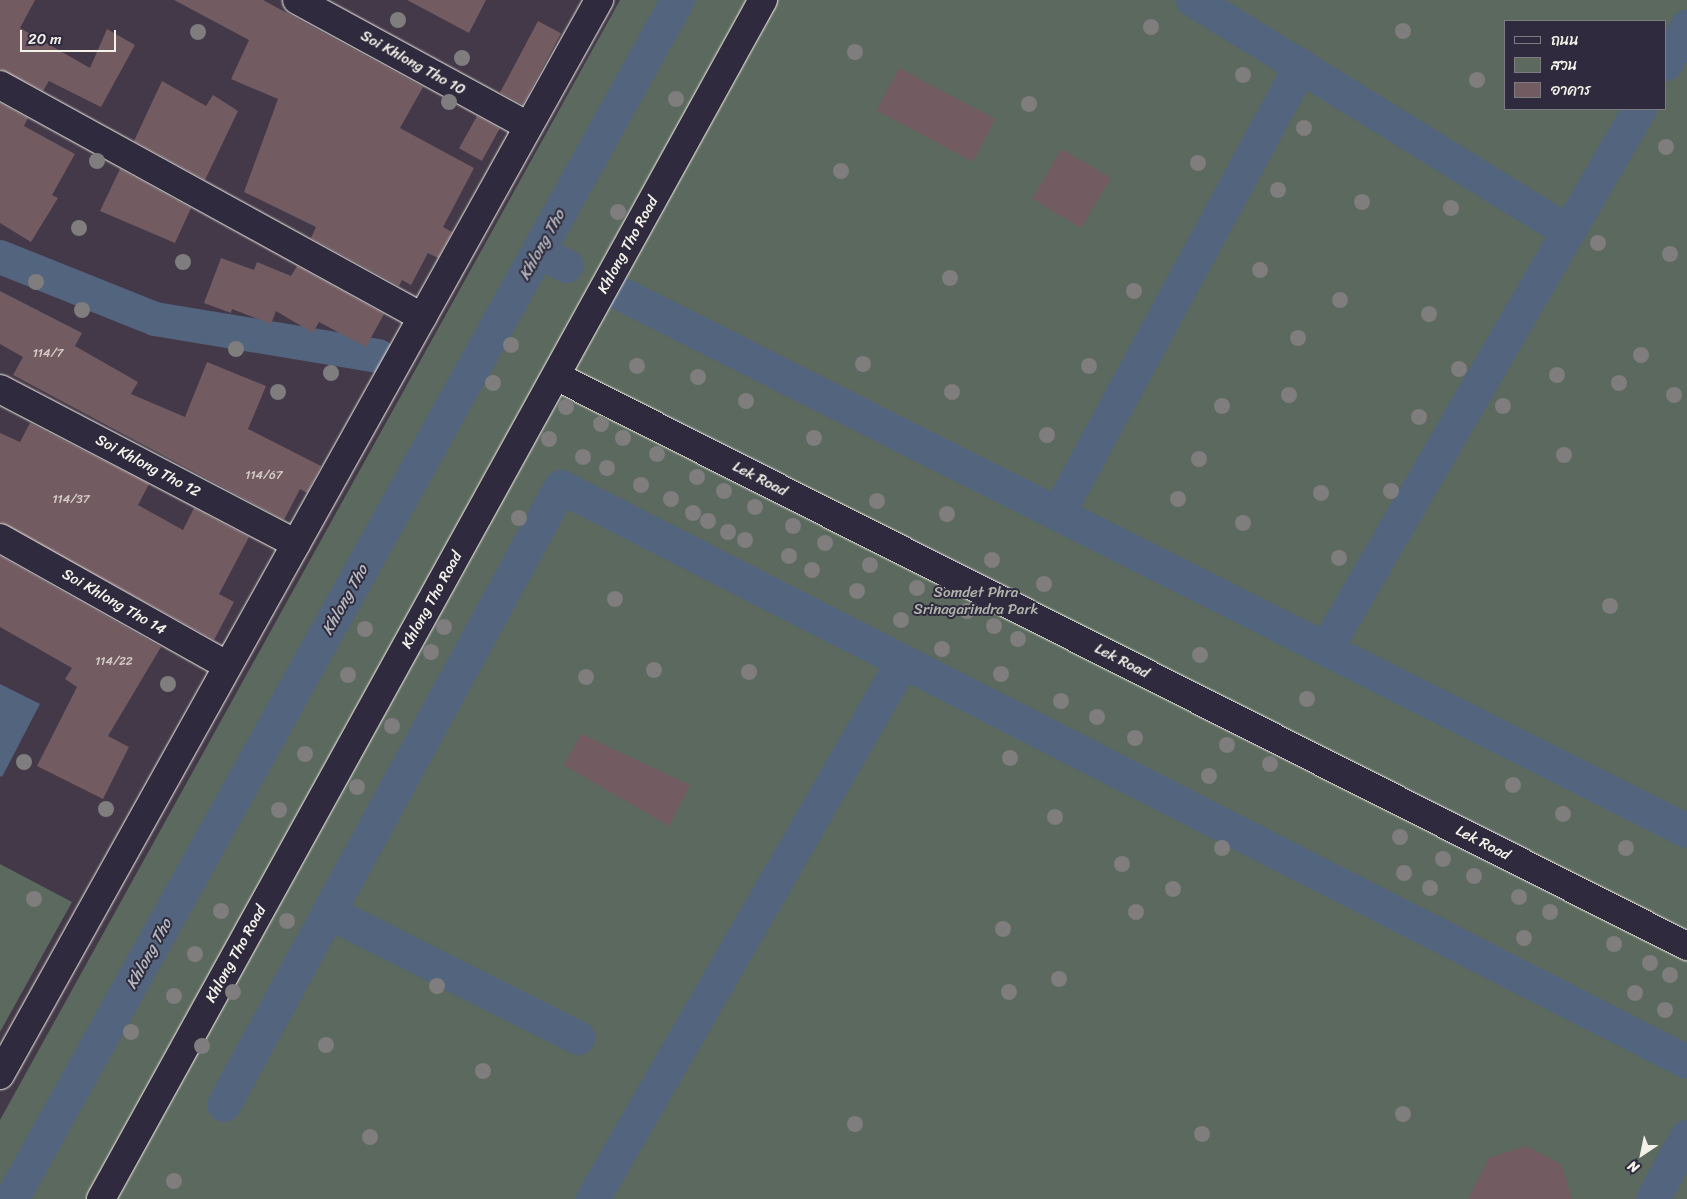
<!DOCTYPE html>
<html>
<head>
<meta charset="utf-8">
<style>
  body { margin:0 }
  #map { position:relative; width:1687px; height:1199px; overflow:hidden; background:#433948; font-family:Sriracha,"Playpen Sans Thai",sans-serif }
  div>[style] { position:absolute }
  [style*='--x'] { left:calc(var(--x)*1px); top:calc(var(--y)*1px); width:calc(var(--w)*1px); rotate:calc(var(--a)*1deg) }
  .green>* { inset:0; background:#5c695f }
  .water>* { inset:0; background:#53647e }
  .canal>* { height:34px; margin:-17px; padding:0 17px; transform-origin:17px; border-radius:17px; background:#53647e }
  .building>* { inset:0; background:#735b62; transform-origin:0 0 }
  .roads { filter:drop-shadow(0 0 1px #f4f1e8) drop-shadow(0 0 1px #f4f1e8) }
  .minor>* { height:28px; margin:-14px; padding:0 14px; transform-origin:14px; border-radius:14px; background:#2f2a3d }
  .trees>* { width:16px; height:16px; margin:-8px; border-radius:50%; background:#7f7d7e }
  span { translate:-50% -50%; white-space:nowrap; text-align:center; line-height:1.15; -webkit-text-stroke:4px #2f2a3d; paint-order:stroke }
  .number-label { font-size:12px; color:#d4ccc6 }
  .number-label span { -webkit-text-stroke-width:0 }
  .street-label { font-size:15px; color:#f4f1e8 }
  .park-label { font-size:15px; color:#b0b4aa }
  .water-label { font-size:16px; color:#b4b9be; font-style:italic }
  .legend { position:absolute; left:1504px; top:20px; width:162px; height:90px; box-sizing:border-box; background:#2f2a3d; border:1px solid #7e7a81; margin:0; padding:6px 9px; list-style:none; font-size:15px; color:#f4f1e8 }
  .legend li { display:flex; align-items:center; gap:10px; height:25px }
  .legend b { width:25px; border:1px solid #7e7a81 }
  .north { position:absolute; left:1617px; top:1129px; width:50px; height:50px; -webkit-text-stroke:4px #2f2a3d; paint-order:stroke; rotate:214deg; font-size:14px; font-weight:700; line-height:20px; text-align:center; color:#f4f1e8 }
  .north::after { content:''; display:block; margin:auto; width:18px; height:22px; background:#f4f1e8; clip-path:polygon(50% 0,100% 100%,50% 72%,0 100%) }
  .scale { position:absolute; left:20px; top:30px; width:96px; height:22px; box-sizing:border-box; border:2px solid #f4f1e8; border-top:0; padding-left:6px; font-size:15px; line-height:18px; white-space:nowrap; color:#f4f1e8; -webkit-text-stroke:4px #2f2a3d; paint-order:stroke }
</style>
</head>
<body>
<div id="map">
  <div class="green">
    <div style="clip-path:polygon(evenodd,620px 0,1687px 0,1687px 1199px,0 1199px,0 1120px,620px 0,1506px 21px,1666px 21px,1666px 109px,1506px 109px,1506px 21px)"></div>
    <div style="clip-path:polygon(0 864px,72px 902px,0 1032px)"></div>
  </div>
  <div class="water">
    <div style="clip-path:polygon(0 684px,40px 704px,2px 777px,0 776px)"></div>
  </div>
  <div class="canal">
    <div style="--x:1193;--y:0;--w:441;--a:31.7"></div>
    <div style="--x:1666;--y:64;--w:43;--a:-60.4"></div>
    <div style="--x:539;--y:252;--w:31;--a:27"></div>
    <div style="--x:0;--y:257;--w:167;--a:21.8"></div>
    <div style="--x:155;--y:319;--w:226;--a:9.4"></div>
    <div style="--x:617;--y:292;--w:1198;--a:26.74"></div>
    <div style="--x:1058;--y:514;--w:510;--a:-61.52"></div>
    <div style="--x:1326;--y:649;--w:625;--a:-59.82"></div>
    <div style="--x:330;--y:913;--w:278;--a:26.7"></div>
    <div style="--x:224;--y:1105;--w:704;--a:-61.4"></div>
    <div style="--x:561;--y:487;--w:1264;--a:27.05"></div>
    <div style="--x:12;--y:1199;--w:1372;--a:-60.95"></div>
    <div style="--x:593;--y:1199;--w:620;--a:-60"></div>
    <div style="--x:1653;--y:1199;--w:71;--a:-61.3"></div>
  </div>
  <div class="building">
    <div style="clip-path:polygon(0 0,35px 0,20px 28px,90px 68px,107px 29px,135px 45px,101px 107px,49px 81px,43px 91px,0 69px)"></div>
    <div style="clip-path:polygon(174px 0,263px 0,423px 87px,400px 128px,474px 168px,443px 227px,452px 232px,438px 258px,428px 253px,411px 285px,402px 280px,399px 286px,311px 238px,316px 227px,244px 192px,278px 99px,231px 79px,249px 40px)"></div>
    <div style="clip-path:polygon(407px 0,486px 0,469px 33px)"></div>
    <div style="left:538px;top:21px;width:26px;height:81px;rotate:28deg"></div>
    <div style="left:899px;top:68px;width:109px;height:48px;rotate:28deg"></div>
    <div style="clip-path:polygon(162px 81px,206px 106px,213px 95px,238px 111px,205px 180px,134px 141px)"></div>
    <div style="clip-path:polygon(0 103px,28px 118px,24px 126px,75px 154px,52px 195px,58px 198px,31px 242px,0 223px)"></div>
    <div style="left:477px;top:116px;width:26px;height:37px;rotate:29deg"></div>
    <div style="left:1062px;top:149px;width:57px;height:58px;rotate:31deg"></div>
    <div style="clip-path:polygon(120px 169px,191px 208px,175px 243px,100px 211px)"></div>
    <div style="clip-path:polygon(221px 258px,254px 270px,257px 262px,291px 276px,297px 266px,384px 314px,366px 347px,319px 322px,313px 333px,276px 311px,271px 324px,232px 309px,231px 313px,204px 303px)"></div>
    <div style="clip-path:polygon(0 291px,82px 333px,75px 346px,138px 382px,131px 394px,185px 417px,207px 362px,266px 386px,248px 429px,321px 466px,307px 493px,300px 489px,284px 520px,13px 375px,23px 357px,0 344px)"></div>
    <div style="clip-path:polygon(30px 423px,149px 484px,138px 505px,183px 530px,194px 508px,249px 537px,219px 594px,234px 602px,214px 640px,0 522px,0 433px,20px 442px)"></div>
    <div style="clip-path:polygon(0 556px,161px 647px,108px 736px,129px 747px,103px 799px,37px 766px,77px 687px,65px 679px,72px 668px,0 627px)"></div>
    <div style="clip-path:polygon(581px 734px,690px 785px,669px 826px,564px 765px)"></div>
    <div style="clip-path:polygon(1526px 1146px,1561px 1164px,1572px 1199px,1468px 1199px,1489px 1158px)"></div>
  </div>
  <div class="roads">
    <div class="minor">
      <div style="--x:297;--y:0;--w:263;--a:28.6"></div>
      <div style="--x:0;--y:85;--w:482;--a:28.8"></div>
      <div style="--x:556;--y:376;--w:1267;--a:26.75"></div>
      <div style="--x:0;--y:389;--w:334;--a:27.6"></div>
      <div style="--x:0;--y:538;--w:261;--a:29.3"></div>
      <div style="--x:0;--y:1075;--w:1231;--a:-60.87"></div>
      <div style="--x:101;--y:1199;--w:1370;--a:-61.1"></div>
    </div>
  </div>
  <div class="trees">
    <div style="left:398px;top:20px"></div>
    <div style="left:1151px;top:27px"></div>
    <div style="left:1403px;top:31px"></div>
    <div style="left:198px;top:32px"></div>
    <div style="left:855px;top:52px"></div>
    <div style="left:462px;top:58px"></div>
    <div style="left:1243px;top:75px"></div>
    <div style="left:1477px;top:80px"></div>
    <div style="left:676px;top:99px"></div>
    <div style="left:449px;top:102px"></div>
    <div style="left:1029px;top:104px"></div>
    <div style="left:1304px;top:128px"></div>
    <div style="left:1666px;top:147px"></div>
    <div style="left:97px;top:161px"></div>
    <div style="left:1198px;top:163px"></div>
    <div style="left:841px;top:171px"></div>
    <div style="left:1278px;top:190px"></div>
    <div style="left:1362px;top:202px"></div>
    <div style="left:1451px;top:208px"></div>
    <div style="left:618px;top:212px"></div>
    <div style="left:79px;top:228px"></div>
    <div style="left:1598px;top:243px"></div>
    <div style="left:1670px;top:254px"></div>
    <div style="left:183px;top:262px"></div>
    <div style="left:1260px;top:270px"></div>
    <div style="left:950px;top:278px"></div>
    <div style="left:36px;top:282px"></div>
    <div style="left:1134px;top:291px"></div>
    <div style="left:1340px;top:300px"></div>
    <div style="left:82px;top:310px"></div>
    <div style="left:1429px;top:314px"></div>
    <div style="left:1298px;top:338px"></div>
    <div style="left:511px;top:345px"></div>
    <div style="left:236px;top:349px"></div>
    <div style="left:1641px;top:355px"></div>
    <div style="left:863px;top:364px"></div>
    <div style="left:637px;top:366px"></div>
    <div style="left:1089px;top:366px"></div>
    <div style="left:1459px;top:369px"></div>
    <div style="left:331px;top:373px"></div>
    <div style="left:1557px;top:375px"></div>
    <div style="left:698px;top:377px"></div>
    <div style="left:493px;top:383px"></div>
    <div style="left:1619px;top:383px"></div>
    <div style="left:278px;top:392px"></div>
    <div style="left:952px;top:392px"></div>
    <div style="left:1289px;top:395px"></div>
    <div style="left:1674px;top:395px"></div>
    <div style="left:746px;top:401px"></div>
    <div style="left:1222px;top:406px"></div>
    <div style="left:1503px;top:406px"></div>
    <div style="left:566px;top:407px"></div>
    <div style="left:1419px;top:417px"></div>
    <div style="left:601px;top:424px"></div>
    <div style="left:1047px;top:435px"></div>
    <div style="left:623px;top:438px"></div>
    <div style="left:814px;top:438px"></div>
    <div style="left:549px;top:439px"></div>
    <div style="left:657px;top:454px"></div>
    <div style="left:1564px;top:455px"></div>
    <div style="left:583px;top:457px"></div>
    <div style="left:1199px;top:459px"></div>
    <div style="left:607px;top:468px"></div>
    <div style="left:697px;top:477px"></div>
    <div style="left:641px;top:485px"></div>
    <div style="left:724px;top:491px"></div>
    <div style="left:1391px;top:491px"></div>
    <div style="left:1321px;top:493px"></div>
    <div style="left:671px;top:499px"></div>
    <div style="left:1178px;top:499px"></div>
    <div style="left:877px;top:501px"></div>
    <div style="left:755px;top:507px"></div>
    <div style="left:693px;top:513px"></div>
    <div style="left:947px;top:514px"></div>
    <div style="left:519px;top:518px"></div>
    <div style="left:708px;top:521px"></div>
    <div style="left:1243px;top:523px"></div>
    <div style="left:793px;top:526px"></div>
    <div style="left:728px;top:532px"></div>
    <div style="left:745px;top:540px"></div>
    <div style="left:825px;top:543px"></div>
    <div style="left:789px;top:556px"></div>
    <div style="left:1339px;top:558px"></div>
    <div style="left:992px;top:560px"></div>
    <div style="left:870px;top:565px"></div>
    <div style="left:812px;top:570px"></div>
    <div style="left:1044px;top:584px"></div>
    <div style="left:917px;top:588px"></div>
    <div style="left:857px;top:591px"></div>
    <div style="left:615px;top:599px"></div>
    <div style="left:1610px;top:606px"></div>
    <div style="left:967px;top:611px"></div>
    <div style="left:901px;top:620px"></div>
    <div style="left:994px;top:626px"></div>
    <div style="left:444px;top:627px"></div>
    <div style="left:365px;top:629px"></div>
    <div style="left:1018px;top:639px"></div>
    <div style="left:942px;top:649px"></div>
    <div style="left:431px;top:652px"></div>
    <div style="left:1200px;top:655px"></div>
    <div style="left:654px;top:670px"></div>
    <div style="left:749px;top:672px"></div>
    <div style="left:1001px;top:674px"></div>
    <div style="left:348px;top:675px"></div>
    <div style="left:586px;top:677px"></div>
    <div style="left:168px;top:684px"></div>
    <div style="left:1307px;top:699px"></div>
    <div style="left:1061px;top:701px"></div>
    <div style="left:1097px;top:717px"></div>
    <div style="left:392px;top:726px"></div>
    <div style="left:1135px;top:738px"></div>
    <div style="left:1227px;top:745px"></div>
    <div style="left:305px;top:754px"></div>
    <div style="left:1010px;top:758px"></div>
    <div style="left:24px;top:762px"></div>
    <div style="left:1270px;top:764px"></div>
    <div style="left:1209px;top:776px"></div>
    <div style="left:1513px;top:785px"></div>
    <div style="left:357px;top:787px"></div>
    <div style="left:106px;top:809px"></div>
    <div style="left:279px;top:810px"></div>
    <div style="left:1563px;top:814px"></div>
    <div style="left:1055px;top:817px"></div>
    <div style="left:1400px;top:837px"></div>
    <div style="left:1222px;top:848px"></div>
    <div style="left:1626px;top:848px"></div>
    <div style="left:1443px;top:859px"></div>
    <div style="left:1122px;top:864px"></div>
    <div style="left:1404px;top:873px"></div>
    <div style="left:1474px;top:876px"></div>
    <div style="left:1430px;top:888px"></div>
    <div style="left:1173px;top:889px"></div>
    <div style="left:1519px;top:897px"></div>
    <div style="left:34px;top:899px"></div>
    <div style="left:221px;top:911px"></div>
    <div style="left:1136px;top:912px"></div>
    <div style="left:1550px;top:912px"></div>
    <div style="left:287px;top:921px"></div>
    <div style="left:1003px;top:929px"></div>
    <div style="left:1524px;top:938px"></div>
    <div style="left:1614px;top:944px"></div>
    <div style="left:195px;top:954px"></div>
    <div style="left:1650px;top:963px"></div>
    <div style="left:1670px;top:975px"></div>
    <div style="left:1059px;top:979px"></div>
    <div style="left:437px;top:986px"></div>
    <div style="left:233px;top:992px"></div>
    <div style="left:1009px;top:992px"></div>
    <div style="left:1635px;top:993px"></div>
    <div style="left:174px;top:996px"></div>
    <div style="left:1665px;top:1010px"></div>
    <div style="left:131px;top:1032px"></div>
    <div style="left:326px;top:1045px"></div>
    <div style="left:202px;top:1046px"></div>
    <div style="left:483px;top:1071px"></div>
    <div style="left:1403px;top:1114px"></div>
    <div style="left:855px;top:1124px"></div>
    <div style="left:1202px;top:1134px"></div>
    <div style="left:370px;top:1137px"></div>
    <div style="left:174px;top:1181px"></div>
  </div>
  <div class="number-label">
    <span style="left:48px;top:354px">114/7</span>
    <span style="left:264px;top:476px">114/67</span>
    <span style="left:71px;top:500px">114/37</span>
    <span style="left:114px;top:662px">114/22</span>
  </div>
  <div class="street-label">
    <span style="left:413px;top:63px;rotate:29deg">Soi Khlong Tho 10</span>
    <span style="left:628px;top:245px;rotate:-61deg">Khlong Tho Road</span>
    <span style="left:148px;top:466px;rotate:28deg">Soi Khlong Tho 12</span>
    <span style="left:760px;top:479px;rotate:27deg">Lek Road</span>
    <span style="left:432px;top:600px;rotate:-61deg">Khlong Tho Road</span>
    <span style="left:114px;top:602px;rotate:30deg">Soi Khlong Tho 14</span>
    <span style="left:1122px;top:661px;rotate:27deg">Lek Road</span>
    <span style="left:1483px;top:843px;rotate:27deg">Lek Road</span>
    <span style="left:236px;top:954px;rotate:-61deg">Khlong Tho Road</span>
  </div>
  <div class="park-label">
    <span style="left:976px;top:601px">Somdet Phra<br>Srinagarindra Park</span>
  </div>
  <div class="water-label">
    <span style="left:542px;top:245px;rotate:-61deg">Khlong Tho</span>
    <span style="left:345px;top:600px;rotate:-61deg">Khlong Tho</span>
    <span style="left:149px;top:954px;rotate:-61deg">Khlong Tho</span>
  </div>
  <ul class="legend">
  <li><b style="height:6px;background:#2f2a3d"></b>ถนน</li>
  <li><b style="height:14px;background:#5c695f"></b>สวน</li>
  <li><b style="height:14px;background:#735b62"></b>อาคาร</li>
  </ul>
  <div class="north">N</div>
  <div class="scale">20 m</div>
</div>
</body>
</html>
